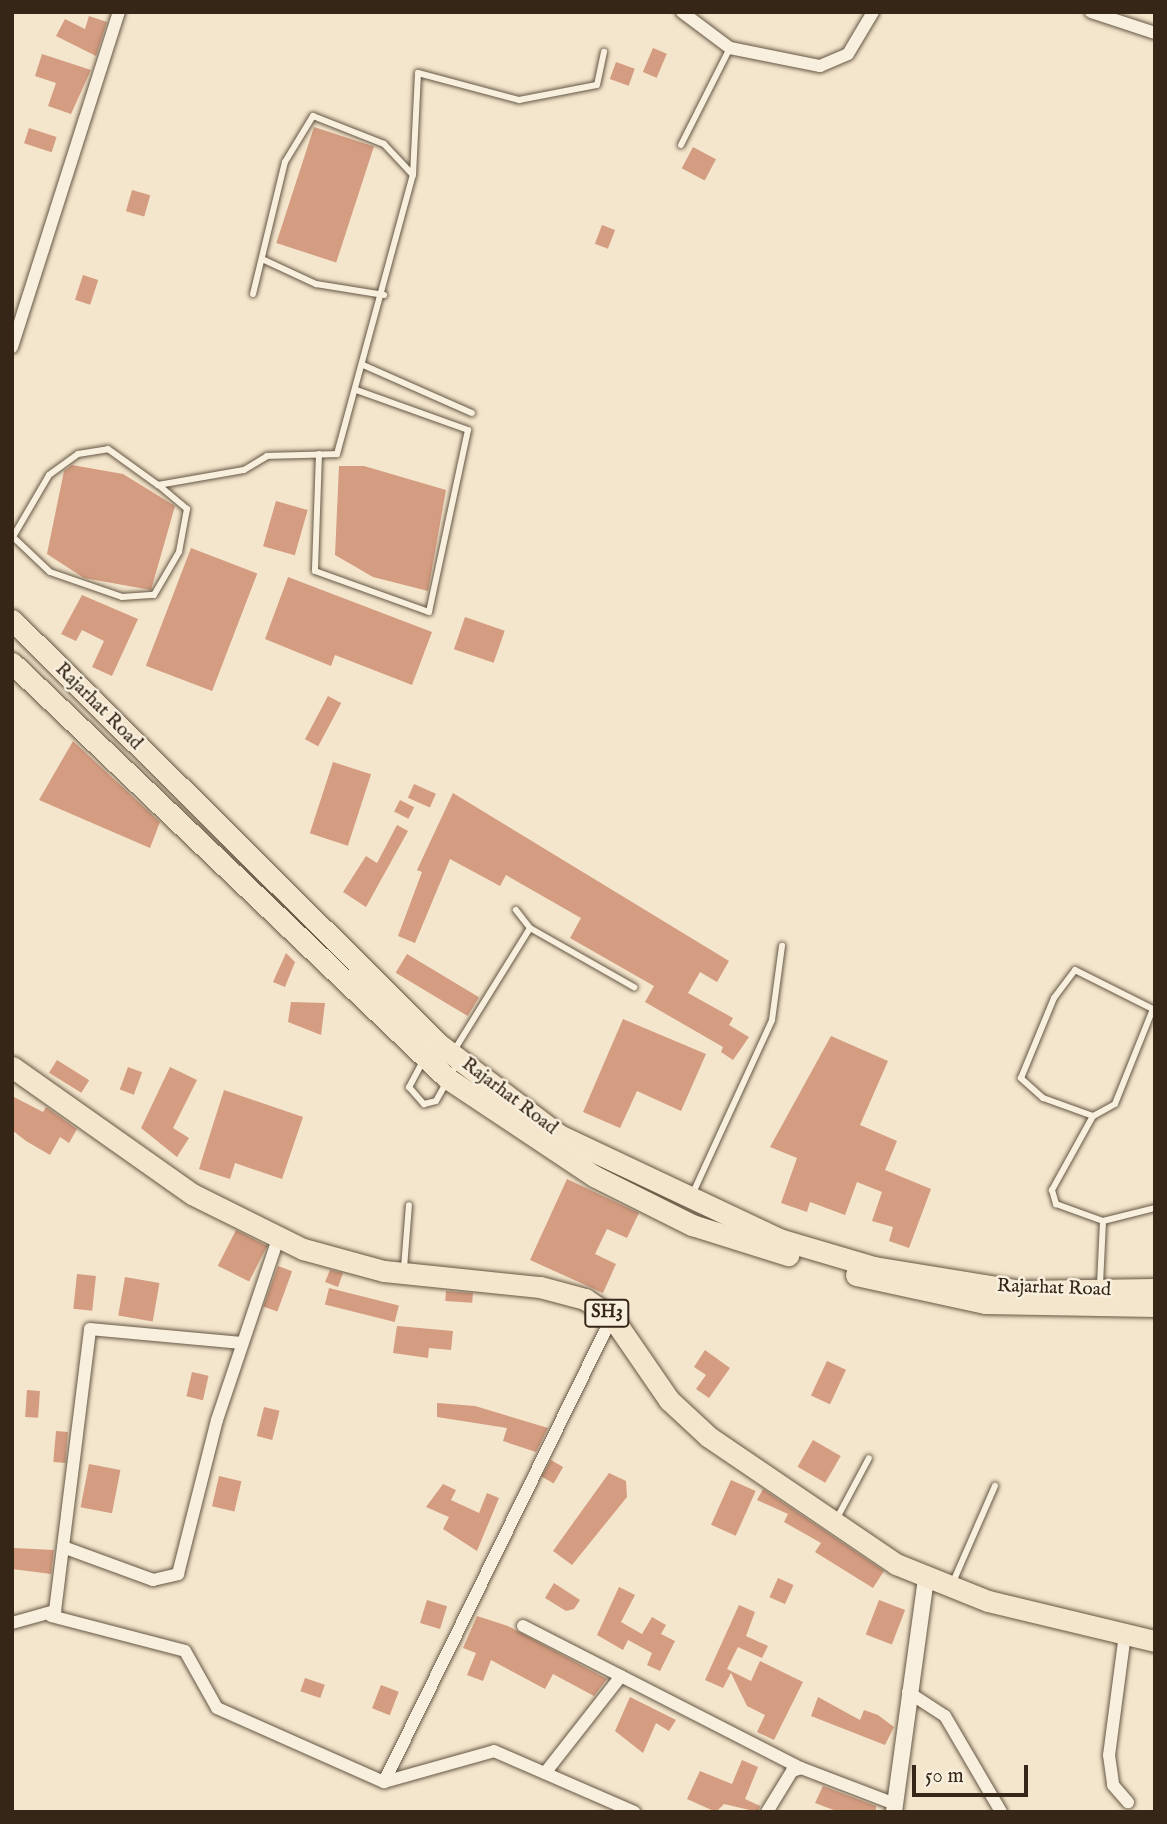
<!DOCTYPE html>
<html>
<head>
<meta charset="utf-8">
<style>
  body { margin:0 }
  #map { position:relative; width:1167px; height:1824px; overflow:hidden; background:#f4e6cc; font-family:"IM FELL English",serif }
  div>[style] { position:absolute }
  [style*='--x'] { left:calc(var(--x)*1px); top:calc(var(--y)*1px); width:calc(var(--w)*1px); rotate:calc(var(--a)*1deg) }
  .building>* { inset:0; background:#d49c80; transform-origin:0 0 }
  .roads { filter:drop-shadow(0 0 2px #655644) drop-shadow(0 0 2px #655644) }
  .service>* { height:6px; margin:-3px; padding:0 3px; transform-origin:3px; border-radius:3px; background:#f8efde }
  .minor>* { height:12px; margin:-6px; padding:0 6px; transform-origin:6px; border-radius:6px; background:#f8efde }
  .tertiary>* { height:16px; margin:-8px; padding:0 8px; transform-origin:8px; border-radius:8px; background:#f8efde }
  .primary>* { height:21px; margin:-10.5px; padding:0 10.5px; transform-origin:10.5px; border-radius:10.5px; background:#f4e6cc }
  span { translate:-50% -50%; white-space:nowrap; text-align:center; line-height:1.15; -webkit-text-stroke:5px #f8efde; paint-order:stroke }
  .shield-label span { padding:2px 5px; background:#f8efde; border:2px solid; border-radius:5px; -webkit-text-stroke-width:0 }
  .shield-label { font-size:18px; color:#352617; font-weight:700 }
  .street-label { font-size:19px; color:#352617 }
  .frame { position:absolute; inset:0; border:14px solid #352617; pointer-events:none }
  .scale { position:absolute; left:912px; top:1765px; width:116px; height:32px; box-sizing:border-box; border:4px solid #352617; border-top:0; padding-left:9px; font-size:21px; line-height:24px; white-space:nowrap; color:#352617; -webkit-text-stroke:5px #f8efde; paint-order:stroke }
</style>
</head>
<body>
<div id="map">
  <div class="building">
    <div style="clip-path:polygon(89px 16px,107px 22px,96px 56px,56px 36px,65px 19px,85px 29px)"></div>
    <div style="left:653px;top:48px;width:15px;height:26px;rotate:23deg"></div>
    <div style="clip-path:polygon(42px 54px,91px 70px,71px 114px,48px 106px,56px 83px,35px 76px)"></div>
    <div style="left:616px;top:62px;width:20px;height:18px;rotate:20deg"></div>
    <div style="left:314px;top:127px;width:63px;height:122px;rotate:18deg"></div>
    <div style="left:29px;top:128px;width:29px;height:16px;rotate:18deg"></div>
    <div style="left:693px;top:147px;width:26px;height:24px;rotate:28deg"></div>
    <div style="left:132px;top:190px;width:19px;height:22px;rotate:16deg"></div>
    <div style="left:602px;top:225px;width:14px;height:20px;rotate:21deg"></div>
    <div style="left:83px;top:275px;width:16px;height:26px;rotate:18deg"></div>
    <div style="clip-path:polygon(72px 465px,123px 474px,175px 506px,151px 590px,84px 578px,47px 554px,64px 471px)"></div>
    <div style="clip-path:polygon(339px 466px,364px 466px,446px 490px,428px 591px,373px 577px,335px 555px)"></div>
    <div style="left:276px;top:501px;width:33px;height:47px;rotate:16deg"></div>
    <div style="left:191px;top:548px;width:71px;height:126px;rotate:21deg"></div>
    <div style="clip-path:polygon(288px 577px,432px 632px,412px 685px,335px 655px,331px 666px,265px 639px)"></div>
    <div style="clip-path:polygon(82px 595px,138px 619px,112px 676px,92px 667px,104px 641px,82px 630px,76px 641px,61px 634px)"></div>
    <div style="left:465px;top:617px;width:42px;height:34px;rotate:19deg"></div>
    <div style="left:328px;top:696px;width:15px;height:49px;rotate:28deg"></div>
    <div style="clip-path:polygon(73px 741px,160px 822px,150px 848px,39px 800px)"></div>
    <div style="left:333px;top:762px;width:40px;height:75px;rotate:18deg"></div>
    <div style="left:414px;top:784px;width:24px;height:15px;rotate:24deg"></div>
    <div style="clip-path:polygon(453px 793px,729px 961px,717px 982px,700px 972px,688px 993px,733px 1018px,729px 1025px,749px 1037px,733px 1060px,721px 1052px,723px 1047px,645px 1002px,654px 986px,570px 938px,581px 918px,506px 875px,500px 886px,450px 859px,415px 943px,398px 936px,422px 872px,417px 870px)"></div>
    <div style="left:400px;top:800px;width:16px;height:13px;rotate:27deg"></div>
    <div style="clip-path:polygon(397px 825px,408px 831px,366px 907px,343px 892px,366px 856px,377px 863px)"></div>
    <div style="clip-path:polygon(286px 953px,295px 962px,285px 987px,273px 982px)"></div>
    <div style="left:407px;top:954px;width:84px;height:22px;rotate:31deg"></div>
    <div style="clip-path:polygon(291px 1002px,325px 1003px,321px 1035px,288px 1022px)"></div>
    <div style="clip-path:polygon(623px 1019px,706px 1054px,681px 1111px,637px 1091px,620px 1128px,583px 1112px)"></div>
    <div style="clip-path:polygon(831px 1036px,888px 1061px,860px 1125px,897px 1141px,885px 1170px,931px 1189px,909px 1248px,889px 1241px,893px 1227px,872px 1221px,882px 1192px,857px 1182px,845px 1215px,810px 1202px,807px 1212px,781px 1203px,797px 1158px,770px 1147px)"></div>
    <div style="left:57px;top:1060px;width:38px;height:15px;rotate:32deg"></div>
    <div style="left:128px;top:1067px;width:15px;height:24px;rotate:20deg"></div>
    <div style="clip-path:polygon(170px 1067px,197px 1080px,173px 1128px,189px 1138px,177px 1157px,141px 1128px)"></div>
    <div style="clip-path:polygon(224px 1090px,303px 1117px,282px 1179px,235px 1163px,230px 1179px,199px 1169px)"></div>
    <div style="clip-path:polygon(12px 1096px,43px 1112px,46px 1107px,77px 1129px,69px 1143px,60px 1137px,50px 1155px,26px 1141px,12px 1130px)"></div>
    <div style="clip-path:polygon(567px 1179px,639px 1213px,627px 1238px,607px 1229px,595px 1254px,616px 1264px,603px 1293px,530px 1260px)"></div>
    <div style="left:236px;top:1230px;width:35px;height:40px;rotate:27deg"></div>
    <div style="left:278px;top:1266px;width:15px;height:43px;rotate:20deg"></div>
    <div style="clip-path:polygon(330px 1270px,343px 1273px,338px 1287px,325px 1282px)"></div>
    <div style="left:77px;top:1274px;width:19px;height:35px;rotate:6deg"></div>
    <div style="left:125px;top:1277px;width:35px;height:39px;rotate:10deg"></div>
    <div style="left:329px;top:1288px;width:72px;height:17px;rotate:14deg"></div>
    <div style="left:446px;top:1291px;width:27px;height:10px;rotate:4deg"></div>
    <div style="clip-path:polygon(397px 1326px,453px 1331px,451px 1350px,429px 1348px,428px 1358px,393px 1353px)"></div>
    <div style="clip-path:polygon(705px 1350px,730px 1368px,709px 1398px,696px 1389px,706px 1375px,694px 1367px)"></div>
    <div style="left:827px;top:1361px;width:21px;height:38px;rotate:25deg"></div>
    <div style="left:192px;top:1372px;width:17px;height:25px;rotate:13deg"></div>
    <div style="left:27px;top:1390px;width:13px;height:27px;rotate:4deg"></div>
    <div style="clip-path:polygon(437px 1403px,475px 1406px,548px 1428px,536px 1452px,503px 1441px,507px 1428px,437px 1417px)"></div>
    <div style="left:264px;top:1407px;width:16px;height:30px;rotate:14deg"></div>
    <div style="left:56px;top:1431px;width:12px;height:31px;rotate:5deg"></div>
    <div style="left:813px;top:1440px;width:32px;height:31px;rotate:30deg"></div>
    <div style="left:551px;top:1460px;width:14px;height:19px;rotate:30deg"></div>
    <div style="left:89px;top:1464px;width:32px;height:44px;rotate:11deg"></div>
    <div style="clip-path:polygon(609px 1473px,626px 1481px,627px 1497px,572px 1565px,553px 1551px)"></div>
    <div style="left:219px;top:1476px;width:23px;height:31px;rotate:13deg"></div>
    <div style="left:731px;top:1480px;width:27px;height:49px;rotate:24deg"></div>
    <div style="clip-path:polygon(443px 1484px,456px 1490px,451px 1500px,479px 1513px,487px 1493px,499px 1498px,477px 1551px,443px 1529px,449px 1517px,426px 1507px)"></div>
    <div style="clip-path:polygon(763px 1489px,884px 1571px,873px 1588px,815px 1552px,821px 1543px,784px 1522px,788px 1514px,757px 1500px)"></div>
    <div style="clip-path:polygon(14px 1548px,54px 1550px,51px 1574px,12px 1569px)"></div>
    <div style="left:778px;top:1578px;width:17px;height:21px;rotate:24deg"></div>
    <div style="clip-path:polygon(554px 1583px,580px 1600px,574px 1609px,566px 1611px,545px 1598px)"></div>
    <div style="clip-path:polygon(619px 1587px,635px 1595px,621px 1622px,642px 1634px,652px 1617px,666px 1625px,661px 1634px,675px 1641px,660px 1671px,647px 1665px,652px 1653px,628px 1640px,623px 1650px,597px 1635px)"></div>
    <div style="left:427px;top:1600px;width:21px;height:24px;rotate:17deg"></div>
    <div style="left:879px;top:1600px;width:28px;height:37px;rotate:21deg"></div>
    <div style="clip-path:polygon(739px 1605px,755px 1612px,746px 1636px,768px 1646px,762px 1658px,738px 1647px,727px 1669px,751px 1681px,760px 1661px,803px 1682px,774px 1740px,757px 1732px,765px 1715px,747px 1706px,731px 1673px,723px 1688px,705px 1680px)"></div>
    <div style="clip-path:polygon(477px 1616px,508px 1626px,607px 1679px,594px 1696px,553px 1674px,545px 1689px,491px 1660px,483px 1681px,467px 1675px,476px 1653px,463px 1648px)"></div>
    <div style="left:305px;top:1678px;width:21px;height:14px;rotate:19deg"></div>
    <div style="left:381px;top:1685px;width:19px;height:25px;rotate:21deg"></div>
    <div style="clip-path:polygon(630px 1697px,676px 1720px,669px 1731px,656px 1723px,643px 1753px,615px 1731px)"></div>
    <div style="clip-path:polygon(818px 1697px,860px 1720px,864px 1710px,878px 1715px,894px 1727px,885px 1745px,811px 1716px)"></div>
    <div style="clip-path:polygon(742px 1760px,758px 1767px,745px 1799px,760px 1806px,758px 1812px,724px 1804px,716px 1812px,687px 1799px,700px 1771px,732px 1784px)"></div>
    <div style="clip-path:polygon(823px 1786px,876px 1806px,876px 1812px,839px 1812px,815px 1803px)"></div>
  </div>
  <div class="roads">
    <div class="service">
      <div style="--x:681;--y:145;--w:109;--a:-63.2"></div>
      <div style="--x:262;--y:259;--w:60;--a:24.8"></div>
      <div style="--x:316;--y:284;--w:69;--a:9.2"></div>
      <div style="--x:253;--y:294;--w:136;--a:-76.4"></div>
      <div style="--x:285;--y:162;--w:54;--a:-58.7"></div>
      <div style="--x:313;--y:116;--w:76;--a:21.5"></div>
      <div style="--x:384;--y:144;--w:42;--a:46.9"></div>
      <div style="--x:413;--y:175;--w:102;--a:-87.2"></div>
      <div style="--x:418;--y:73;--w:105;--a:15"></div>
      <div style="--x:519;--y:100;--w:79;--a:-10.9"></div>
      <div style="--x:597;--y:85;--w:34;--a:-78"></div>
      <div style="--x:363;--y:365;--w:119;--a:23.8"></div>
      <div style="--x:319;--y:454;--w:117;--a:92"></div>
      <div style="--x:315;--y:571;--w:121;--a:19.8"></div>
      <div style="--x:429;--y:612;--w:186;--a:-77.9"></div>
      <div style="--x:468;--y:430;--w:119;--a:-160.3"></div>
      <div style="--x:14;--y:535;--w:69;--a:-59.7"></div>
      <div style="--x:49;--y:475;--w:36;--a:-36"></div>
      <div style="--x:78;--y:454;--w:30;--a:-9"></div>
      <div style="--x:108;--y:449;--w:62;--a:35.8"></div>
      <div style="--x:12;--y:536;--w:52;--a:43.5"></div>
      <div style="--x:50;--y:572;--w:76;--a:19.1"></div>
      <div style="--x:122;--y:597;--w:32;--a:-4"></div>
      <div style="--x:154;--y:595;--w:50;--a:-59.8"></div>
      <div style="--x:179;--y:552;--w:44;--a:-79.5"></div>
      <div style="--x:187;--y:509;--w:38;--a:-140"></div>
      <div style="--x:158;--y:485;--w:87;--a:-9.9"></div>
      <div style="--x:244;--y:470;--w:27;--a:-31"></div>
      <div style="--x:267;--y:456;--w:70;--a:-1.6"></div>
      <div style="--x:337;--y:454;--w:289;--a:-74.8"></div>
      <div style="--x:530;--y:928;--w:120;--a:29.6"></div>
      <div style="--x:455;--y:1049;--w:142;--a:-58.2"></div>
      <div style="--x:530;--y:928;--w:23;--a:-128"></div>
      <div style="--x:423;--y:1061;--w:30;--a:118"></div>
      <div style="--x:409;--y:1087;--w:23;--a:49"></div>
      <div style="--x:424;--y:1104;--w:12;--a:-14"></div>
      <div style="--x:436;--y:1101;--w:45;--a:-60.6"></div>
      <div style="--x:1093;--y:1116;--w:53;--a:-160.2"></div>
      <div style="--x:1043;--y:1098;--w:30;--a:-138"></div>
      <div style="--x:1021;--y:1078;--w:87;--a:-67.6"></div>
      <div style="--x:1054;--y:998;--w:35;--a:-53"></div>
      <div style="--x:1075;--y:970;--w:87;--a:26.6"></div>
      <div style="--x:1153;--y:1009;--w:102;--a:111.8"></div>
      <div style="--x:1115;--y:1104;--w:25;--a:151"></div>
      <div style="--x:1093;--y:1116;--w:85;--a:119"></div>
      <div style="--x:1052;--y:1190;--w:15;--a:74"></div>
      <div style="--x:1056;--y:1204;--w:50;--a:19.9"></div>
      <div style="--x:1103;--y:1221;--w:64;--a:92.7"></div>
      <div style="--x:692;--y:1195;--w:192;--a:-65.4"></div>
      <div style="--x:772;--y:1020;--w:75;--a:-82.3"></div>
      <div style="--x:1103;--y:1221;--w:54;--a:-14"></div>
      <div style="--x:404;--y:1268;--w:63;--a:-85.5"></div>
      <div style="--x:836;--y:1520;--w:70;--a:-62"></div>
      <div style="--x:953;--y:1582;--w:105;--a:-66.4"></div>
    </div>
    <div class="minor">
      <div style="--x:682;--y:12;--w:60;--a:36.9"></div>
      <div style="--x:730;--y:48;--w:92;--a:11.3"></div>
      <div style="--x:820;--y:66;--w:30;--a:-23"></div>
      <div style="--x:848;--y:54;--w:49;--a:-59.2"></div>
      <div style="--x:1091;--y:12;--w:67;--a:18.2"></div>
      <div style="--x:12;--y:347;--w:352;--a:-72.3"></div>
      <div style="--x:63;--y:1547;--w:96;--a:20.1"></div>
      <div style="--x:153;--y:1580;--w:26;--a:-13"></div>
      <div style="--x:178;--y:1574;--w:159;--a:-75.8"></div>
      <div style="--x:217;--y:1420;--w:191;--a:-71.4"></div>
      <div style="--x:51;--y:1616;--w:138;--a:14.6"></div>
      <div style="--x:185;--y:1651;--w:65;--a:60.7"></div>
      <div style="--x:217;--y:1708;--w:183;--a:23.9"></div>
      <div style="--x:384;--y:1782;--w:114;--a:-15.7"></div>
      <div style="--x:494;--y:1751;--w:153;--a:23.5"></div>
      <div style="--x:12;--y:1623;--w:45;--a:-15.6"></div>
      <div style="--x:55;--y:1611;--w:284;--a:-82.9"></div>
      <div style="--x:90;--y:1329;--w:152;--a:5.3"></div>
      <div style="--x:523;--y:1626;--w:312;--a:27.1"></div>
      <div style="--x:1125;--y:1634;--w:122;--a:97.5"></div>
      <div style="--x:1109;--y:1755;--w:30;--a:82"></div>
      <div style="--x:1113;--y:1785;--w:23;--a:49"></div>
      <div style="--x:908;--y:1692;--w:44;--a:33"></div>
      <div style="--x:945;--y:1716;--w:111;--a:59.7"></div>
      <div style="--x:545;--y:1773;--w:123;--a:-51.9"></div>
      <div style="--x:384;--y:1782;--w:518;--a:-63.88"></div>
      <div style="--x:767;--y:1812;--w:48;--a:-58.6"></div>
      <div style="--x:792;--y:1771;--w:9;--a:-18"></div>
      <div style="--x:801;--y:1768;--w:101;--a:21"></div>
    </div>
    <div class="tertiary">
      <div style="--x:894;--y:1812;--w:237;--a:-82.2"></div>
    </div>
    <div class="primary">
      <div style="--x:12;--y:620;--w:603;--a:44.8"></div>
      <div style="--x:440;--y:1045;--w:149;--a:37.1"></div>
      <div style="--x:559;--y:1135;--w:243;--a:25.3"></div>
      <div style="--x:779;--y:1239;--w:99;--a:16.4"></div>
      <div style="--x:874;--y:1267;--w:148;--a:9.3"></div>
      <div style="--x:1020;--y:1291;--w:135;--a:-0.8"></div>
      <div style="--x:12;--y:663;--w:601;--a:43.65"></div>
      <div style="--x:447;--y:1078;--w:177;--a:33.7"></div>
      <div style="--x:594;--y:1176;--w:110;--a:26.6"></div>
      <div style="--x:692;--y:1225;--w:101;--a:17.4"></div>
      <div style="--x:12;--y:1067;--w:220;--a:35.2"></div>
      <div style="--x:192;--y:1194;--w:124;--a:26.4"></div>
      <div style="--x:303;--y:1249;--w:84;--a:15.2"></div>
      <div style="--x:384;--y:1271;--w:157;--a:5.9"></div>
      <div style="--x:540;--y:1287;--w:47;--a:14.9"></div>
      <div style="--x:585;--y:1299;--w:32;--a:34"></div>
      <div style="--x:612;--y:1317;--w:101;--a:55.5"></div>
      <div style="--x:669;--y:1400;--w:54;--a:42.8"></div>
      <div style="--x:709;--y:1437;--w:226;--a:34.2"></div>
      <div style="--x:896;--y:1564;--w:99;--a:21.9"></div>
      <div style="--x:988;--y:1601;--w:172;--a:13.5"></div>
      <div style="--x:856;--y:1275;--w:132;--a:12.2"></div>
      <div style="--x:985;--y:1303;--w:170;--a:1"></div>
    </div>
  </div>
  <div class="shield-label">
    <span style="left:607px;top:1313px">SH3</span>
  </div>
  <div class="street-label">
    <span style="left:98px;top:707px;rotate:45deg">Rajarhat Road</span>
    <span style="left:509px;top:1097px;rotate:37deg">Rajarhat Road</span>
    <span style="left:1054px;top:1289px;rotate:2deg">Rajarhat Road</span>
  </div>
  <div class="frame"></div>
  <div class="scale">50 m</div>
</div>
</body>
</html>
